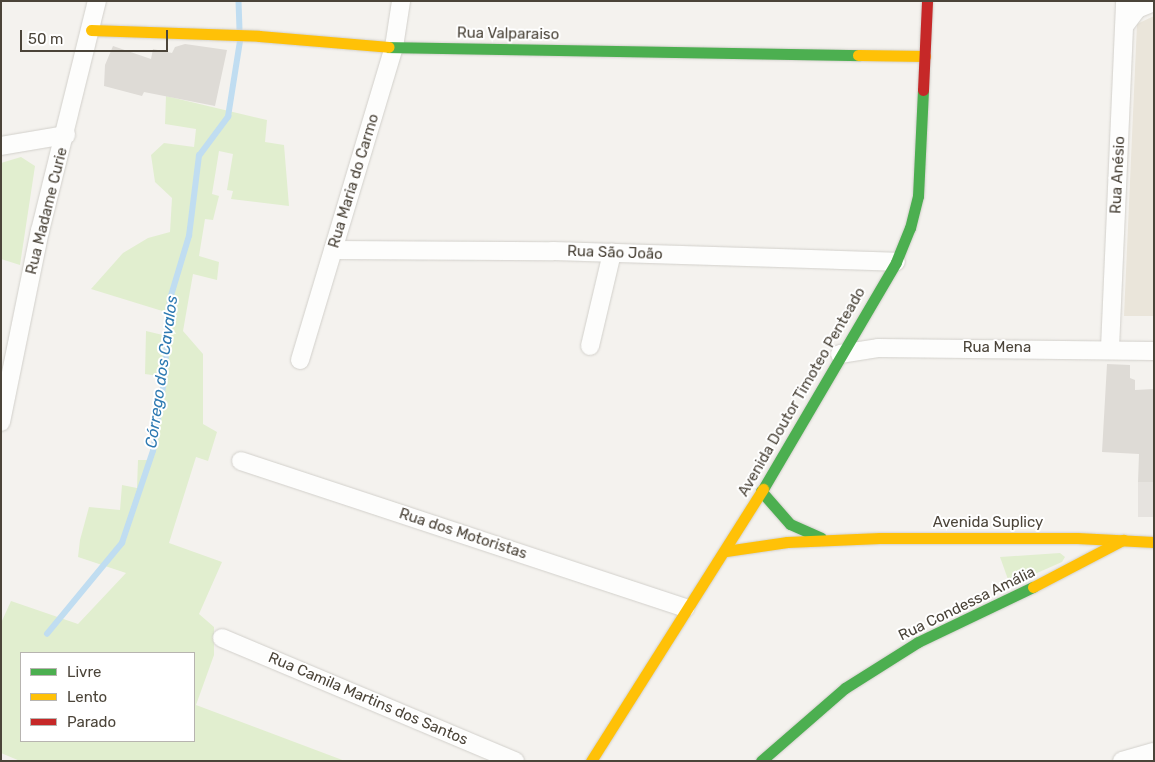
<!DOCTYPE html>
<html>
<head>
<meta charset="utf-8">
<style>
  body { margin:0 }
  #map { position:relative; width:1155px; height:762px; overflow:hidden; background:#f4f2ee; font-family:Rubik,sans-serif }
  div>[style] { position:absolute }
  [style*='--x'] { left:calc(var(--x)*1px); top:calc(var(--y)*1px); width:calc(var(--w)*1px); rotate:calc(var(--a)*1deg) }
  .education>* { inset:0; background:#eae5da }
  .green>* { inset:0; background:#e1eecf }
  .parking>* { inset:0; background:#e6e3df; transform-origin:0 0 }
  .stream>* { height:5.5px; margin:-2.75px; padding:0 2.75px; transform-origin:2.75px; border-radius:2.75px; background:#c0ddf1 }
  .building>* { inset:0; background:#dedbd6 }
  .roads { filter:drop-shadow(0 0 1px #d2d0cb) drop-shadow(0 0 1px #d2d0cb) }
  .street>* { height:18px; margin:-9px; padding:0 9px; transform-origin:9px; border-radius:9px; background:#fdfdfc }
  .fast>* { height:11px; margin:-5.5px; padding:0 5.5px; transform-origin:5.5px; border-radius:5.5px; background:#4caf50 }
  .slow>* { height:11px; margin:-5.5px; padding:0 5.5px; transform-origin:5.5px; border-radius:5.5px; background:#ffc107 }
  .jam>* { height:11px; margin:-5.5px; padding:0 5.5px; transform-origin:5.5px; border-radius:5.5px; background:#c62828 }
  span { translate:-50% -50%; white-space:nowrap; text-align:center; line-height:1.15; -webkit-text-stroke:4px #fff; paint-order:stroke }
  .street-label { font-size:15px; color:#4b4439 }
  .water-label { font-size:16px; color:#2e7ab2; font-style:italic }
  .frame { position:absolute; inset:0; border:2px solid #4b4439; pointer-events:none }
  .legend { position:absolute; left:20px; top:652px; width:175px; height:90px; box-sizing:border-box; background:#fff; border:1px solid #b7b4b0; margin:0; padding:6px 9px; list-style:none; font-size:15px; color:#4b4439 }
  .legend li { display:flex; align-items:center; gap:10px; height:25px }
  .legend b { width:25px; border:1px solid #b7b4b0 }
  .scale { position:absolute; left:20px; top:30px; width:148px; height:22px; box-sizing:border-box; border:2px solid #4b4439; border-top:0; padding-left:6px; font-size:15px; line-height:18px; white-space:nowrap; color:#4b4439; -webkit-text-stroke:4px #fff; paint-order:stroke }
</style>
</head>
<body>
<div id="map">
  <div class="education">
    <div style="clip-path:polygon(1154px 16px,1154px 316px,1124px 316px,1137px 24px)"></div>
  </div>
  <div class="green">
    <div style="clip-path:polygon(evenodd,166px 96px,267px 120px,265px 142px,284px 145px,289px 206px,231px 199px,233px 191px,227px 190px,233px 154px,219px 151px,212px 194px,219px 196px,213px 220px,205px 219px,199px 256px,219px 262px,217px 280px,193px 274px,183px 331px,203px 354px,203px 424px,217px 432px,208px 461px,196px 457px,169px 543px,222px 562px,199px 614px,214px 627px,214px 655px,196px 705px,345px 761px,20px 761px,1px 753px,1px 623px,11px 601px,78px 624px,126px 573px,78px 557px,80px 540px,89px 507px,120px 510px,122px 485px,137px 488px,138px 460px,152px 460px,166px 377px,145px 374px,146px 331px,167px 336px,172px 314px,91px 289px,123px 253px,148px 238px,170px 232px,172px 198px,155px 182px,151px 155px,164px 143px,194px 147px,196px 129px,165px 124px,166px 96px,21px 653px,194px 653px,194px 741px,21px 741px,21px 653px)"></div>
    <div style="clip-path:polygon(21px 157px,35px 166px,20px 265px,1px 259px,1px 163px)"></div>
    <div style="clip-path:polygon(1060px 553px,1065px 557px,1062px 562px,1010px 585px,1000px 557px)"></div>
  </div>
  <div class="parking">
    <div style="left:1138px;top:482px;width:16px;height:35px"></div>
  </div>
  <div class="stream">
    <div style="--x:239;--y:1;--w:28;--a:88"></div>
    <div style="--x:47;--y:634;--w:118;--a:-50.5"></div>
    <div style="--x:122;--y:543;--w:97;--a:-71.4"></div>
    <div style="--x:153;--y:451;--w:71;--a:-81.1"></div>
    <div style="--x:164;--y:381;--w:82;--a:-85.8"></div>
    <div style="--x:170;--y:299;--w:66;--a:-73.2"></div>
    <div style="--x:189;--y:236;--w:81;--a:-82.9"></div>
    <div style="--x:199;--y:156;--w:49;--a:-53.4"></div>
    <div style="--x:228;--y:117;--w:77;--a:-81"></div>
  </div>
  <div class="building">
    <div style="clip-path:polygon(185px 44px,227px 50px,215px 106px,144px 92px,142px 96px,104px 86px,105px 65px,113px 46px,151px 59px,153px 49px,172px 53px,175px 47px)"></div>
    <div style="clip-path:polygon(1107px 364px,1130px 365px,1130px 378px,1135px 380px,1135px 390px,1154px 389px,1154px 482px,1138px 482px,1139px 454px,1102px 452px)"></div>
  </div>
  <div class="roads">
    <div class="street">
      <div style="--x:1125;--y:25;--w:20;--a:-53"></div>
      <div style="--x:1137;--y:9;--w:18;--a:-22"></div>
      <div style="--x:1;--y:146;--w:66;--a:-9.6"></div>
      <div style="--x:333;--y:250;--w:220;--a:0.3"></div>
      <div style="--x:553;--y:251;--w:343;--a:1.8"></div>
      <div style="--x:590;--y:346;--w:96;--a:-76.7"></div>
      <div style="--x:1110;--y:348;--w:347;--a:-87.5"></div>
      <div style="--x:840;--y:354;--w:38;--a:-9"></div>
      <div style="--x:878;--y:348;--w:276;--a:0.6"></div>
      <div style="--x:300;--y:360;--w:327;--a:-73.3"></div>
      <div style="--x:394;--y:47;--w:47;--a:-81.3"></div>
      <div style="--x:1;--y:422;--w:195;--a:-78.5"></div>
      <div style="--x:40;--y:231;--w:237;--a:-76.1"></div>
      <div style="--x:241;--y:461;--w:468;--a:18.3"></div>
      <div style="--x:222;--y:638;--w:318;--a:22.8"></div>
      <div style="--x:1122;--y:761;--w:33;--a:-16"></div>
    </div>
    <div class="fast">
      <div style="--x:389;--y:47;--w:469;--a:1"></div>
      <div style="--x:763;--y:489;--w:263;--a:-59.6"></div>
      <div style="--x:896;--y:262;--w:37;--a:-68"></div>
      <div style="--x:910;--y:228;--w:33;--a:-76"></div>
      <div style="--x:918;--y:196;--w:106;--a:-87.3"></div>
      <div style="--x:761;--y:491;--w:44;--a:48.7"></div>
      <div style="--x:790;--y:524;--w:34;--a:24"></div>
      <div style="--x:761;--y:761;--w:111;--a:-41"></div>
      <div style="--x:845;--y:688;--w:86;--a:-32.2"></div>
      <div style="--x:918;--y:642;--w:127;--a:-25.6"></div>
    </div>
    <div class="slow">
      <div style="--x:91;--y:30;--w:168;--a:2"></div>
      <div style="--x:259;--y:36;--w:130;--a:4.8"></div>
      <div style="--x:858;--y:55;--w:67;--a:0.9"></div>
      <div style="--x:726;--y:551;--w:62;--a:-8.4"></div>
      <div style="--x:787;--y:542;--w:93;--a:-2.5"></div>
      <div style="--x:880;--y:538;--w:197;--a:0"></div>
      <div style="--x:1077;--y:538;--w:77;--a:3"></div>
      <div style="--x:1033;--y:587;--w:102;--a:-27.6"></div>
      <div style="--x:591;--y:761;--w:322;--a:-57.7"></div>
    </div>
    <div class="jam">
      <div style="--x:923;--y:90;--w:89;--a:-87.4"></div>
    </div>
  </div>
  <div class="street-label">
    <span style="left:508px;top:34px;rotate:1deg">Rua Valparaiso</span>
    <span style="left:1118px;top:175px;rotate:-87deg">Rua Anésio</span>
    <span style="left:354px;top:181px;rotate:-73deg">Rua Maria do Carmo</span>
    <span style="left:47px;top:211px;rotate:-76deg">Rua Madame Curie</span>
    <span style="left:615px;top:253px;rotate:2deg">Rua São João</span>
    <span style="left:997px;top:348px">Rua Mena</span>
    <span style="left:802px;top:392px;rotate:-60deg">Avenida Doutor Timoteo Penteado</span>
    <span style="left:988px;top:523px">Avenida Suplicy</span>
    <span style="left:463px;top:534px;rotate:18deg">Rua dos Motoristas</span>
    <span style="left:967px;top:604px;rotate:-26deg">Rua Condessa Amália</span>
    <span style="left:368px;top:699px;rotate:23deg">Rua Camila Martins dos Santos</span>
  </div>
  <div class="water-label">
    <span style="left:162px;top:372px;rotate:-82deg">Córrego dos Cavalos</span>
  </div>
  <div class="frame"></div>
  <ul class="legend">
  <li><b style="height:6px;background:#4caf50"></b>Livre</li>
  <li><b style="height:6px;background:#ffc107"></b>Lento</li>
  <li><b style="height:6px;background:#c62828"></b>Parado</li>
  </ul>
  <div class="scale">50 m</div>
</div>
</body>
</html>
